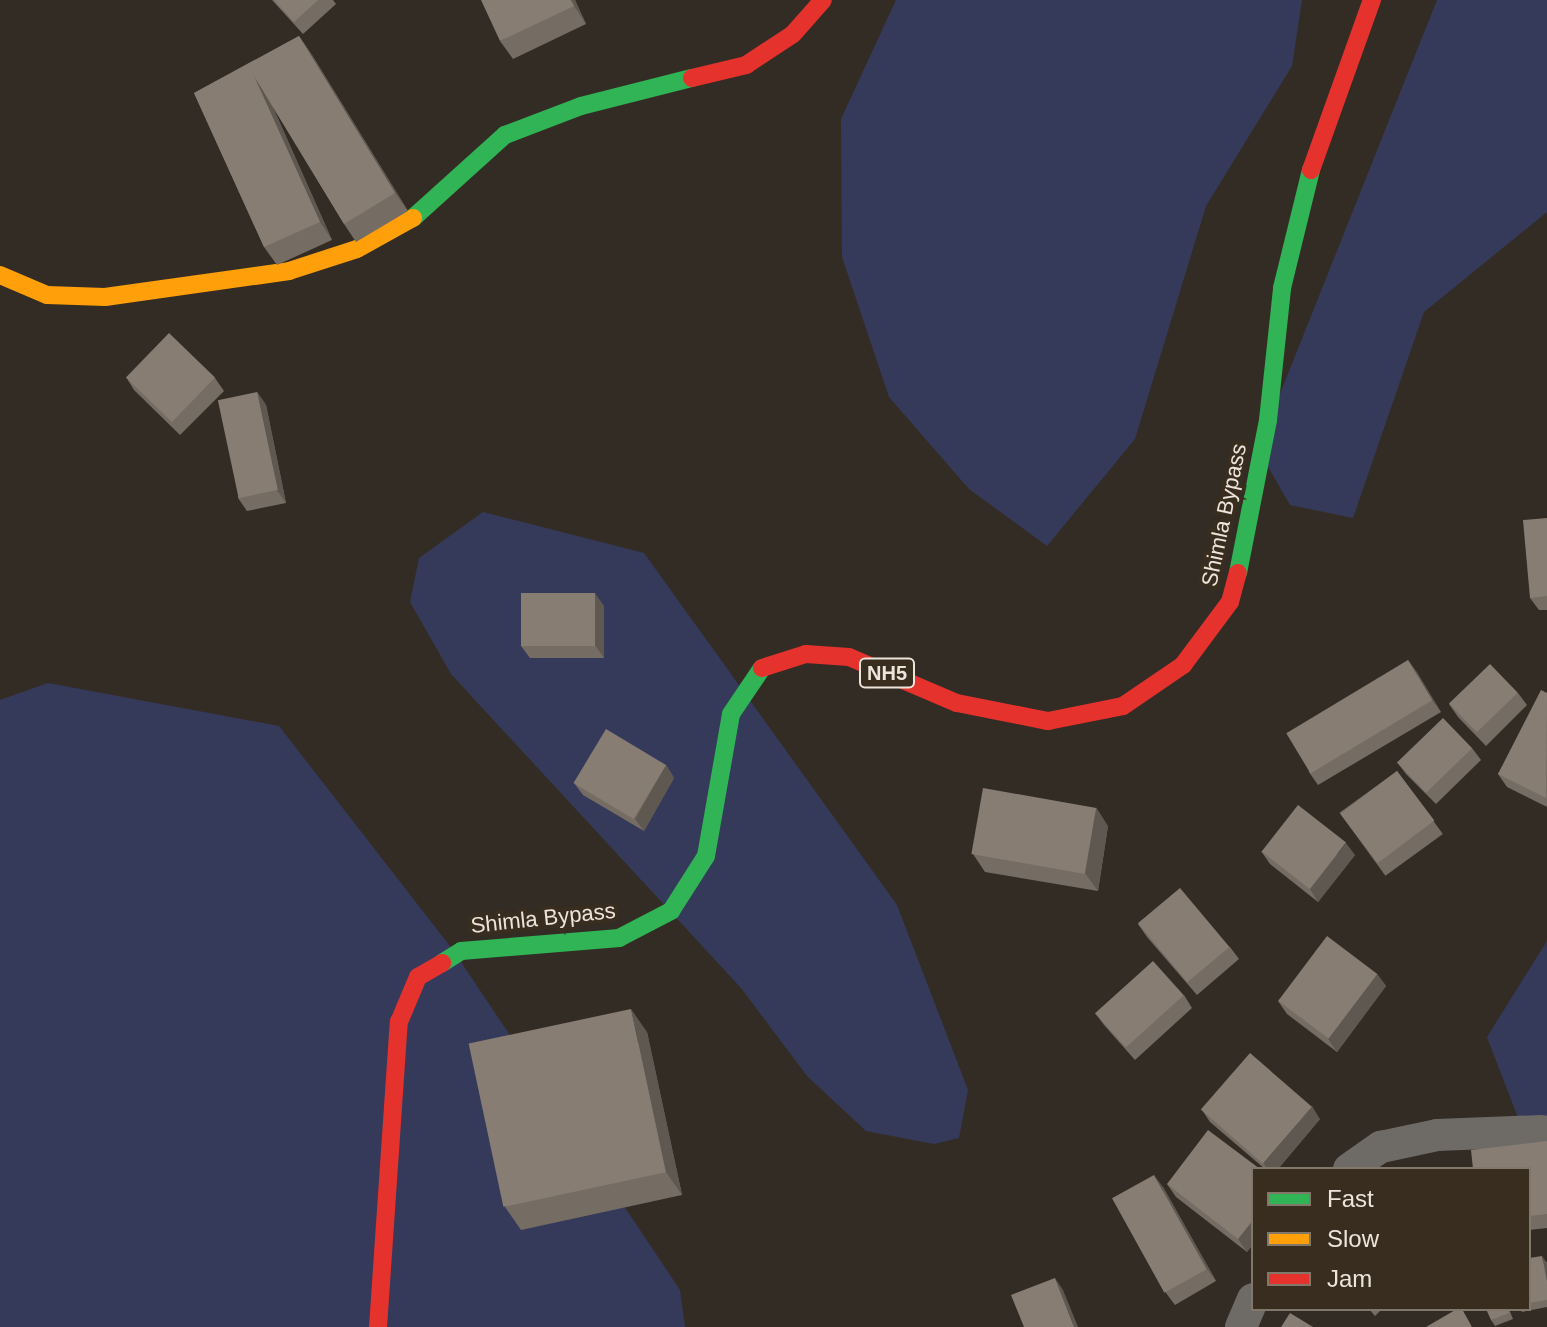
<!DOCTYPE html>
<html>
<head>
<meta charset="utf-8">
<style>
  body { margin:0 }
  #map { position:relative; width:1547px; height:1327px; overflow:hidden; background:#332c25; font-family:Helvetica,sans-serif }
  div>[style] { position:absolute }
  [style*='--x'] { left:calc(var(--x)*1px); top:calc(var(--y)*1px); width:calc(var(--w)*1px); rotate:calc(var(--a)*1deg) }
  .green>* { inset:0; background:#363a5a }
  .street>* { height:32px; margin:-16px; padding:0 16px; transform-origin:16px; border-radius:16px; background:#6e6b67 }
  .fast>* { height:18px; margin:-9px; padding:0 9px; transform-origin:9px; border-radius:9px; background:#30b455 }
  .slow>* { height:18px; margin:-9px; padding:0 9px; transform-origin:9px; border-radius:9px; background:#ff9f0a }
  .jam>* { height:18px; margin:-9px; padding:0 9px; transform-origin:9px; border-radius:9px; background:#e5322d }
  .wall>* { inset:0; background:#756c63; transform-origin:0 0 }
  .shaded-wall>* { inset:0; background:#5f5850 }
  .building>* { inset:0; background:#887d73; transform-origin:0 0 }
  span { translate:-50% -50%; white-space:nowrap; text-align:center; line-height:1.15; -webkit-text-stroke:8px #392d1f; paint-order:stroke }
  .shield-label span { padding:2px 6px; background:#392d1f; border:2px solid; border-radius:6px; -webkit-text-stroke-width:0 }
  .shield-label { font-size:20px; color:#ede5dc; font-weight:700 }
  .street-label { font-size:22px; color:#ede5dc }
  .legend { position:absolute; left:1251px; top:1167px; width:280px; height:144px; box-sizing:border-box; background:#392d1f; border:2px solid #81776b; margin:0; padding:10px 14px; list-style:none; font-size:24px; color:#ede5dc }
  .legend li { display:flex; align-items:center; gap:16px; height:40px }
  .legend b { width:40px; border:2px solid #81776b }
</style>
</head>
<body>
<div id="map">
  <div class="green">
    <div style="clip-path:polygon(896px 0,1302px 0,1292px 66px,1206px 206px,1135px 439px,1047px 546px,969px 489px,889px 397px,842px 257px,841px 119px)"></div>
    <div style="clip-path:polygon(1437px 0,1547px 0,1547px 212px,1424px 312px,1353px 518px,1290px 505px,1258px 449px)"></div>
    <div style="clip-path:polygon(483px 512px,644px 553px,897px 905px,968px 1090px,959px 1138px,934px 1144px,866px 1131px,807px 1076px,741px 988px,451px 674px,410px 602px,419px 558px)"></div>
    <div style="clip-path:polygon(48px 683px,279px 726px,453px 950px,680px 1290px,685px 1327px,0 1327px,0 700px)"></div>
    <div style="clip-path:polygon(1547px 941px,1547px 1118px,1520px 1123px,1487px 1037px)"></div>
  </div>
  <div class="street">
    <div style="--x:1349;--y:1169;--w:39;--a:-35"></div>
    <div style="--x:1381;--y:1147;--w:57;--a:-12.1"></div>
    <div style="--x:1437;--y:1135;--w:105;--a:-2.2"></div>
    <div style="--x:1241;--y:1327;--w:30;--a:-67"></div>
  </div>
  <div class="fast">
    <div style="--x:413;--y:218;--w:124;--a:-42.1"></div>
    <div style="--x:505;--y:135;--w:81;--a:-20.9"></div>
    <div style="--x:581;--y:106;--w:114;--a:-14.2"></div>
    <div style="--x:1238;--y:573;--w:156;--a:-78.9"></div>
    <div style="--x:1268;--y:420;--w:133;--a:-83.9"></div>
    <div style="--x:1282;--y:288;--w:122;--a:-76.2"></div>
    <div style="--x:442;--y:963;--w:22;--a:-32"></div>
    <div style="--x:461;--y:951;--w:159;--a:-4.7"></div>
    <div style="--x:619;--y:938;--w:59;--a:-27.4"></div>
    <div style="--x:671;--y:911;--w:65;--a:-57.5"></div>
    <div style="--x:706;--y:856;--w:144;--a:-80"></div>
    <div style="--x:731;--y:714;--w:55;--a:-56"></div>
  </div>
  <div class="slow">
    <div style="--x:0;--y:275;--w:51;--a:23.1"></div>
    <div style="--x:47;--y:295;--w:58;--a:2"></div>
    <div style="--x:105;--y:297;--w:186;--a:-8"></div>
    <div style="--x:289;--y:271;--w:71;--a:-17.9"></div>
    <div style="--x:357;--y:249;--w:64;--a:-29"></div>
  </div>
  <div class="jam">
    <div style="--x:692;--y:78;--w:56;--a:-13.5"></div>
    <div style="--x:746;--y:65;--w:56;--a:-33.4"></div>
    <div style="--x:793;--y:34;--w:45;--a:-48.6"></div>
    <div style="--x:1311;--y:170;--w:181;--a:-70.3"></div>
    <div style="--x:762;--y:668;--w:46;--a:-17.7"></div>
    <div style="--x:806;--y:654;--w:43;--a:4"></div>
    <div style="--x:849;--y:657;--w:117;--a:23.1"></div>
    <div style="--x:957;--y:703;--w:93;--a:11.2"></div>
    <div style="--x:1048;--y:721;--w:76;--a:-11.3"></div>
    <div style="--x:1123;--y:706;--w:73;--a:-34.3"></div>
    <div style="--x:1183;--y:665;--w:79;--a:-53.3"></div>
    <div style="--x:1230;--y:602;--w:30;--a:-75"></div>
    <div style="--x:378;--y:1327;--w:306;--a:-86.1"></div>
    <div style="--x:399;--y:1022;--w:49;--a:-67.1"></div>
    <div style="--x:418;--y:977;--w:28;--a:-30"></div>
  </div>
  <div class="wall">
    <div style="clip-path:polygon(272px 0,333px 0,336px 4px,303px 34px)"></div>
    <div style="clip-path:polygon(575px 0,586px 24px,513px 59px,500px 41px)"></div>
    <div style="clip-path:polygon(299px 36px,312px 55px,408px 211px,356px 242px,344px 224px,272px 105px,332px 240px,277px 265px,264px 247px,194px 93px)"></div>
    <div style="clip-path:polygon(126px 377px,215px 378px,224px 391px,180px 435px,134px 390px)"></div>
    <div style="clip-path:polygon(257px 392px,266px 405px,286px 503px,247px 511px,238px 498px)"></div>
    <div style="clip-path:polygon(1547px 518px,1547px 610px,1539px 610px,1530px 598px)"></div>
    <div style="clip-path:polygon(604px 606px,604px 658px,530px 658px,521px 646px)"></div>
    <div style="clip-path:polygon(1408px 660px,1441px 712px,1318px 785px,1309px 772px)"></div>
    <div style="clip-path:polygon(1518px 693px,1527px 705px,1486px 746px,1458px 717px,1449px 704px)"></div>
    <div style="clip-path:polygon(1547px 693px,1547px 807px,1507px 787px,1498px 774px)"></div>
    <div style="clip-path:polygon(1472px 748px,1481px 760px,1436px 804px,1406px 774px,1397px 762px)"></div>
    <div style="clip-path:polygon(666px 765px,674px 778px,644px 831px,583px 795px,574px 783px)"></div>
    <div style="left:1397px;top:771px;width:78px;height:71px;rotate:54deg"></div>
    <div style="clip-path:polygon(1108px 826px,1098px 891px,985px 872px,973px 854px)"></div>
    <div style="clip-path:polygon(1261px 851px,1355px 855px,1318px 902px,1270px 864px)"></div>
    <div style="clip-path:polygon(1138px 924px,1230px 947px,1239px 959px,1197px 995px,1147px 937px)"></div>
    <div style="clip-path:polygon(1377px 974px,1386px 986px,1337px 1052px,1287px 1014px,1278px 1001px)"></div>
    <div style="clip-path:polygon(1184px 995px,1192px 1008px,1135px 1060px,1104px 1025px,1095px 1013px)"></div>
    <div style="clip-path:polygon(647px 1032px,682px 1195px,521px 1230px,505px 1207px)"></div>
    <div style="clip-path:polygon(1202px 1110px,1320px 1119px,1278px 1169px,1265px 1169px,1210px 1122px)"></div>
    <div style="clip-path:polygon(1547px 1141px,1547px 1228px,1529px 1230px,1529px 1169px)"></div>
    <div style="clip-path:polygon(1253px 1169px,1253px 1244px,1247px 1252px,1176px 1197px,1167px 1184px)"></div>
    <div style="clip-path:polygon(1163px 1187px,1216px 1281px,1175px 1305px,1166px 1293px)"></div>
    <div style="clip-path:polygon(1529px 1258px,1547px 1262px,1547px 1307px,1522px 1312px,1520px 1309px,1529px 1309px)"></div>
    <div style="clip-path:polygon(1369px 1309px,1382px 1309px,1375px 1316px)"></div>
    <div style="clip-path:polygon(1509px 1309px,1513px 1319px,1495px 1326px,1491px 1320px)"></div>
  </div>
  <div class="shaded-wall">
    <div style="clip-path:polygon(571px 0,575px 0,586px 24px,574px 6px)"></div>
    <div style="clip-path:polygon(299px 36px,312px 55px,408px 211px,395px 193px)"></div>
    <div style="clip-path:polygon(254px 76px,267px 94px,332px 240px,320px 222px)"></div>
    <div style="clip-path:polygon(257px 392px,266px 405px,286px 503px,277px 490px)"></div>
    <div style="clip-path:polygon(595px 593px,604px 606px,604px 658px,595px 645px)"></div>
    <div style="clip-path:polygon(1408px 660px,1417px 672px,1441px 712px,1432px 700px)"></div>
    <div style="clip-path:polygon(666px 765px,674px 778px,644px 831px,635px 819px)"></div>
    <div style="clip-path:polygon(1096px 807px,1108px 826px,1098px 891px,1085px 873px)"></div>
    <div style="clip-path:polygon(1346px 843px,1355px 855px,1318px 902px,1310px 889px)"></div>
    <div style="clip-path:polygon(1377px 974px,1386px 986px,1337px 1052px,1328px 1039px)"></div>
    <div style="clip-path:polygon(631px 1009px,647px 1032px,682px 1195px,666px 1172px)"></div>
    <div style="clip-path:polygon(1312px 1106px,1320px 1119px,1278px 1169px,1268px 1169px,1263px 1163px)"></div>
    <div style="clip-path:polygon(1154px 1175px,1163px 1187px,1216px 1281px,1207px 1269px)"></div>
    <div style="clip-path:polygon(1253px 1220px,1253px 1244px,1247px 1252px,1238px 1239px)"></div>
    <div style="clip-path:polygon(1542px 1256px,1547px 1263px,1547px 1282px)"></div>
    <div style="clip-path:polygon(1055px 1278px,1063px 1290px,1078px 1327px,1074px 1327px)"></div>
  </div>
  <div class="building">
    <div style="clip-path:polygon(274px 0,318px 0,294px 22px)"></div>
    <div style="clip-path:polygon(481px 0,571px 0,574px 6px,500px 41px)"></div>
    <div style="clip-path:polygon(299px 36px,395px 193px,344px 224px,254px 76px,320px 222px,264px 247px,194px 93px)"></div>
    <div style="left:169px;top:333px;width:64px;height:62px;rotate:44deg"></div>
    <div style="left:257px;top:392px;width:100px;height:40px;rotate:78deg"></div>
    <div style="clip-path:polygon(1547px 518px,1547px 596px,1530px 598px,1523px 520px)"></div>
    <div style="left:521px;top:593px;width:74px;height:53px"></div>
    <div style="left:1408px;top:660px;width:47px;height:142px;rotate:59deg"></div>
    <div style="left:1490px;top:664px;width:40px;height:57px;rotate:46deg"></div>
    <div style="clip-path:polygon(1541px 690px,1547px 693px,1546px 798px,1498px 774px)"></div>
    <div style="left:1443px;top:718px;width:42px;height:64px;rotate:46deg"></div>
    <div style="left:606px;top:729px;width:70px;height:63px;rotate:31deg"></div>
    <div style="left:1397px;top:771px;width:62px;height:71px;rotate:53deg"></div>
    <div style="left:983px;top:788px;width:115px;height:67px;rotate:10deg"></div>
    <div style="left:1298px;top:805px;width:61px;height:59px;rotate:38deg"></div>
    <div style="left:1180px;top:888px;width:77px;height:55px;rotate:50deg"></div>
    <div style="left:1327px;top:936px;width:63px;height:81px;rotate:37deg"></div>
    <div style="left:1153px;top:961px;width:46px;height:78px;rotate:48deg"></div>
    <div style="left:631px;top:1009px;width:167px;height:166px;rotate:78deg"></div>
    <div style="left:1250px;top:1053px;width:82px;height:75px;rotate:41deg"></div>
    <div style="clip-path:polygon(1208px 1130px,1260px 1169px,1253px 1169px,1253px 1220px,1238px 1239px,1167px 1184px)"></div>
    <div style="clip-path:polygon(1547px 1141px,1547px 1214px,1529px 1216px,1529px 1169px,1473px 1169px,1471px 1150px)"></div>
    <div style="left:1154px;top:1175px;width:108px;height:48px;rotate:61deg"></div>
    <div style="clip-path:polygon(1542px 1256px,1547px 1282px,1547px 1300px,1529px 1303px,1529px 1258px)"></div>
    <div style="clip-path:polygon(1055px 1278px,1074px 1327px,1024px 1327px,1011px 1295px)"></div>
    <div style="clip-path:polygon(1457px 1309px,1462px 1309px,1472px 1327px,1426px 1327px)"></div>
    <div style="clip-path:polygon(1486px 1309px,1507px 1309px,1509px 1313px,1491px 1320px)"></div>
    <div style="clip-path:polygon(1290px 1313px,1313px 1327px,1281px 1327px)"></div>
  </div>
  <div class="shield-label">
    <span style="left:887px;top:673px">NH5</span>
  </div>
  <div class="street-label">
    <span style="left:1224px;top:515px;rotate:-78deg">Shimla Bypass</span>
    <span style="left:543px;top:918px;rotate:-6deg">Shimla Bypass</span>
  </div>
  <ul class="legend">
  <li><b style="height:10px;background:#30b455"></b>Fast</li>
  <li><b style="height:10px;background:#ff9f0a"></b>Slow</li>
  <li><b style="height:10px;background:#e5322d"></b>Jam</li>
  </ul>
</div>
</body>
</html>
